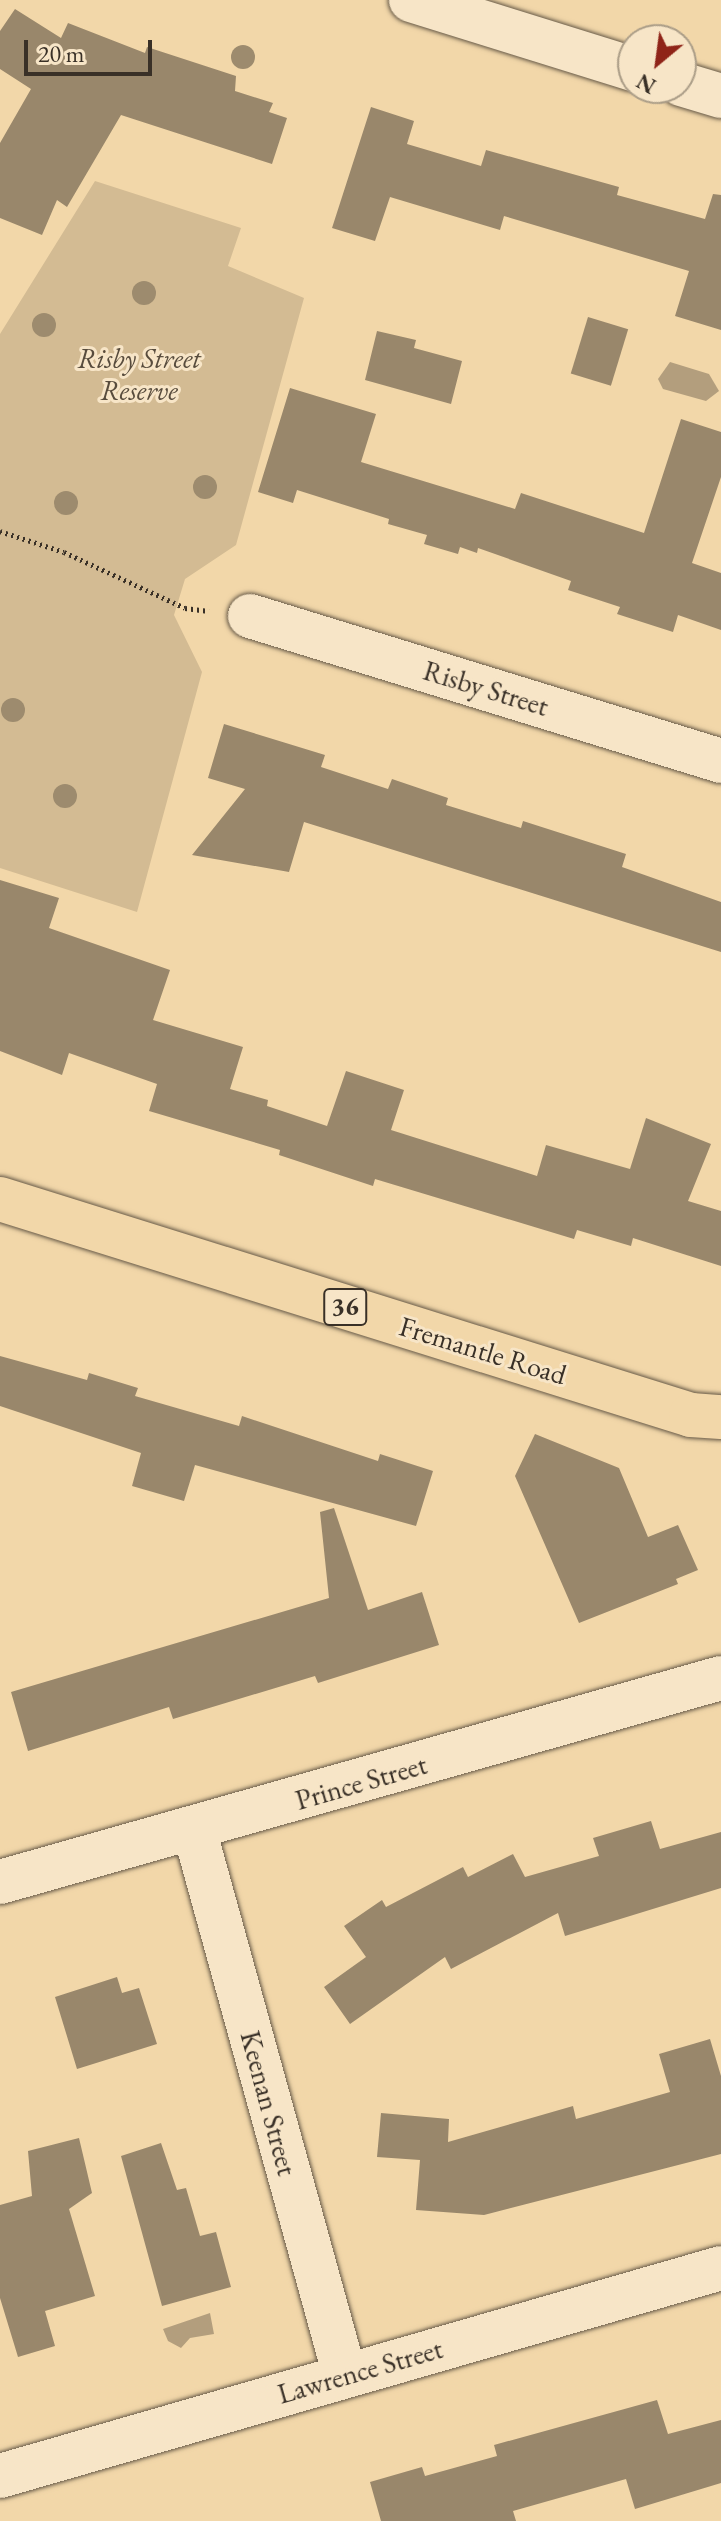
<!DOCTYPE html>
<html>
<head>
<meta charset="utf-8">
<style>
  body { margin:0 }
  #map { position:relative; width:721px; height:2521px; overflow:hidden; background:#f2d7a9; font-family:"EB Garamond",serif }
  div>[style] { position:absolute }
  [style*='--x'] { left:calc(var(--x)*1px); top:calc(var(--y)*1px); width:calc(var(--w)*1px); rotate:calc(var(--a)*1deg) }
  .green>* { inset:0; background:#d3bb93 }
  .water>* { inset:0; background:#b39e7d }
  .building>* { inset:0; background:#99876b; transform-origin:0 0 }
  .path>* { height:5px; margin-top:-2.5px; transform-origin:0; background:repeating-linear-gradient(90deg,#393027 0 2px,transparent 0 6px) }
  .roads { filter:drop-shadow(0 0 2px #675a48) drop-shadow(0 0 2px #675a48) }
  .minor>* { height:44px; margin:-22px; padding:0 22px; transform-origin:22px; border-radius:22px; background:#f7e5c7 }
  .major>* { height:44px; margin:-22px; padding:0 22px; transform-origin:22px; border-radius:22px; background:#f2d7a9 }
  .trees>* { width:24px; height:24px; margin:-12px; border-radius:50%; background:#9d8b6e }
  span { translate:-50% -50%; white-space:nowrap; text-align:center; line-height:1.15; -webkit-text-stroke:6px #f7e5c7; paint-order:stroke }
  .shield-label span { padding:2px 6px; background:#f7e5c7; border:2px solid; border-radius:6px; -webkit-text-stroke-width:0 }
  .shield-label { font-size:26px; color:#393027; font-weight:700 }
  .park-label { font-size:28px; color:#584c3d; font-style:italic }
  .street-label { font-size:28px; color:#393027 }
  .north { position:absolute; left:617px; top:24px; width:80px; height:80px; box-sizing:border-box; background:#f7e5c7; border:2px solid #ab9d87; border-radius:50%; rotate:209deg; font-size:22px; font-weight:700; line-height:32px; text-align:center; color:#393027 }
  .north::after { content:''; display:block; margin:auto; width:28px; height:36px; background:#8f2418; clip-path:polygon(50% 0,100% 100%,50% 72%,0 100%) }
  .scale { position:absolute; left:24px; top:40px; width:128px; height:36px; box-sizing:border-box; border:4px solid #393027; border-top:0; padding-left:10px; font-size:24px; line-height:28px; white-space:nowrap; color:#393027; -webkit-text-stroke:6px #f7e5c7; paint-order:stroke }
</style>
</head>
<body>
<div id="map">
  <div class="green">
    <div style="clip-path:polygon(95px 181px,241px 228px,228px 266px,304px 298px,236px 545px,185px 579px,174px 615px,202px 672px,137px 912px,0 868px,0 334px)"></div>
  </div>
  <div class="water">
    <div style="clip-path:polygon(670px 362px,709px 374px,719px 391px,706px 401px,663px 389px,658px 379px)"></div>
    <div style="clip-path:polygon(210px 2313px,214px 2334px,190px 2338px,181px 2348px,168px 2341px,163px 2329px)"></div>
  </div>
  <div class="building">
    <div style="clip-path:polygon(15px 9px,61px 38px,68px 23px,145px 53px,147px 47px,236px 76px,235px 91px,273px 103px,269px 112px,287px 118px,272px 164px,121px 115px,67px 207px,57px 200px,42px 235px,0 218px,0 143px,31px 89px,0 69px,0 31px)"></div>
    <div style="clip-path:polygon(371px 107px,414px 121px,407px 144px,481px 166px,486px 150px,619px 187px,617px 195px,705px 219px,713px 194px,721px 195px,721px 330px,675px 316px,689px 271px,504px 216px,500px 230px,390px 197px,375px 241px,332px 228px)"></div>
    <div style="left:588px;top:317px;width:42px;height:59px;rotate:17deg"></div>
    <div style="clip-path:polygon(377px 331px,416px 340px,414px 348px,462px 361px,451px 404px,365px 380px)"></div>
    <div style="clip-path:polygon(290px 388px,376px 414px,361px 462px,515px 509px,521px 493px,644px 533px,681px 419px,721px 432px,721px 477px,692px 563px,721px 573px,721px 630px,678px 615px,673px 632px,617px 614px,620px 607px,568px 590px,571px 581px,478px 548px,477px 553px,460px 547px,458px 554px,424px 544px,427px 535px,388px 524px,389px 519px,297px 490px,293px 503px,258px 492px)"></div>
    <div style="clip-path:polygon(224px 724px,325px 755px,321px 767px,388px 789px,392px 779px,448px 798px,446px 805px,521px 828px,523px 821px,626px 854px,622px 867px,721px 902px,721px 952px,304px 822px,289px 872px,192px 855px,245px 789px,208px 778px)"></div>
    <div style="clip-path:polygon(0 880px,59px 898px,49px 928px,170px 970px,153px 1020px,243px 1047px,230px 1089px,268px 1100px,267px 1106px,327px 1126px,346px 1071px,404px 1090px,391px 1130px,537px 1176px,546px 1145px,630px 1169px,646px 1118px,711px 1144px,688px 1201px,721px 1211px,721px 1266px,633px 1238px,631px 1246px,577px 1230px,574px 1239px,375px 1179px,373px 1186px,279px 1155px,280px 1150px,149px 1111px,157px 1084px,69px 1053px,62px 1075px,0 1051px)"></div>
    <div style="clip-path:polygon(0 1356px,87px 1380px,89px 1373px,138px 1388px,135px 1396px,239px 1426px,242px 1416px,378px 1461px,380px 1454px,433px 1471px,416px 1526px,195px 1465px,184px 1501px,132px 1486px,141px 1453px,0 1406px)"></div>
    <div style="clip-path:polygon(535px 1434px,619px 1468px,648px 1537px,678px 1525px,698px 1570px,676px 1579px,678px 1584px,579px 1623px,515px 1476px)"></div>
    <div style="clip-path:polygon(334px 1508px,368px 1610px,422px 1592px,439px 1645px,318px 1683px,315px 1676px,173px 1719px,169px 1707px,28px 1751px,11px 1692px,329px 1598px,320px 1512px)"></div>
    <div style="clip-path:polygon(651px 1821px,660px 1849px,721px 1832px,721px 1888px,565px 1936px,558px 1913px,451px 1969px,445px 1957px,350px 2024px,324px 1987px,366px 1957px,344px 1926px,382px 1900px,386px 1907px,463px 1867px,468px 1877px,513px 1854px,525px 1877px,599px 1856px,593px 1838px)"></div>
    <div style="clip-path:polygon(117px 1977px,122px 1993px,139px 1988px,157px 2044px,77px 2069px,55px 1997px)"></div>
    <div style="clip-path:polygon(710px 2039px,721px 2076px,721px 2154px,484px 2215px,416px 2210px,420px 2160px,377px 2157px,381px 2113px,449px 2119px,448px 2142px,573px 2106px,576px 2119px,670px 2092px,659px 2054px)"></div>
    <div style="clip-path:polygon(79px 2138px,92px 2193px,69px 2209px,95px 2296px,45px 2311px,55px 2346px,18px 2357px,0 2298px,0 2205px,32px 2196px,28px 2151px)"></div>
    <div style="clip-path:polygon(161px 2143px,177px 2190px,186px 2188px,200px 2236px,216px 2232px,231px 2287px,162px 2306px,121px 2156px)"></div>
    <div style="clip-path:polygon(657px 2400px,668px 2434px,721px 2420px,721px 2483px,635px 2509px,626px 2479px,513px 2511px,516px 2521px,381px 2521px,370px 2482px,422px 2467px,425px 2476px,497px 2456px,494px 2445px)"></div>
  </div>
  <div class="path">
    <div style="--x:0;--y:531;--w:67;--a:18.2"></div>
    <div style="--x:64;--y:552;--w:133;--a:24.8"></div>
    <div style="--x:185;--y:608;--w:24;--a:7"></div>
  </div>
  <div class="roads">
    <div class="minor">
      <div style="--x:411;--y:0;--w:232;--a:17.3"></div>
      <div style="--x:681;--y:84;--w:42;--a:16.7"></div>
      <div style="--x:250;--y:616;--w:493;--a:17.1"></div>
      <div style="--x:194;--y:1829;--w:567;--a:74.57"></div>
      <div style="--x:0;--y:1882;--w:749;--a:-15.8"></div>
      <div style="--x:0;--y:2476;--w:750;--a:-16.09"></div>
    </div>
    <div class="major">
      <div style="--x:0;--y:1199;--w:724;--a:17.36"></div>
      <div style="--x:691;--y:1415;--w:30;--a:4"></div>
    </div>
  </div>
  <div class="trees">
    <div style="left:243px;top:57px"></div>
    <div style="left:144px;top:293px"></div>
    <div style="left:44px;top:325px"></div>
    <div style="left:205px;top:487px"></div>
    <div style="left:66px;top:503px"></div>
    <div style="left:13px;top:710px"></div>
    <div style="left:65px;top:796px"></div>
  </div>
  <div class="shield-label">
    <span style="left:345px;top:1307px">36</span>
  </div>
  <div class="park-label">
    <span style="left:139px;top:374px">Risby Street<br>Reserve</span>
  </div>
  <div class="street-label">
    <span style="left:486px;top:688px;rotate:17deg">Risby Street</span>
    <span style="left:483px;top:1350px;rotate:17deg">Fremantle Road</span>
    <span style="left:361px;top:1782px;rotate:-16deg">Prince Street</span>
    <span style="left:269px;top:2103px;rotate:75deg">Keenan Street</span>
    <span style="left:360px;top:2371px;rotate:-16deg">Lawrence Street</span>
  </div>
  <div class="north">N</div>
  <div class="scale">20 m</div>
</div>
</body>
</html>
